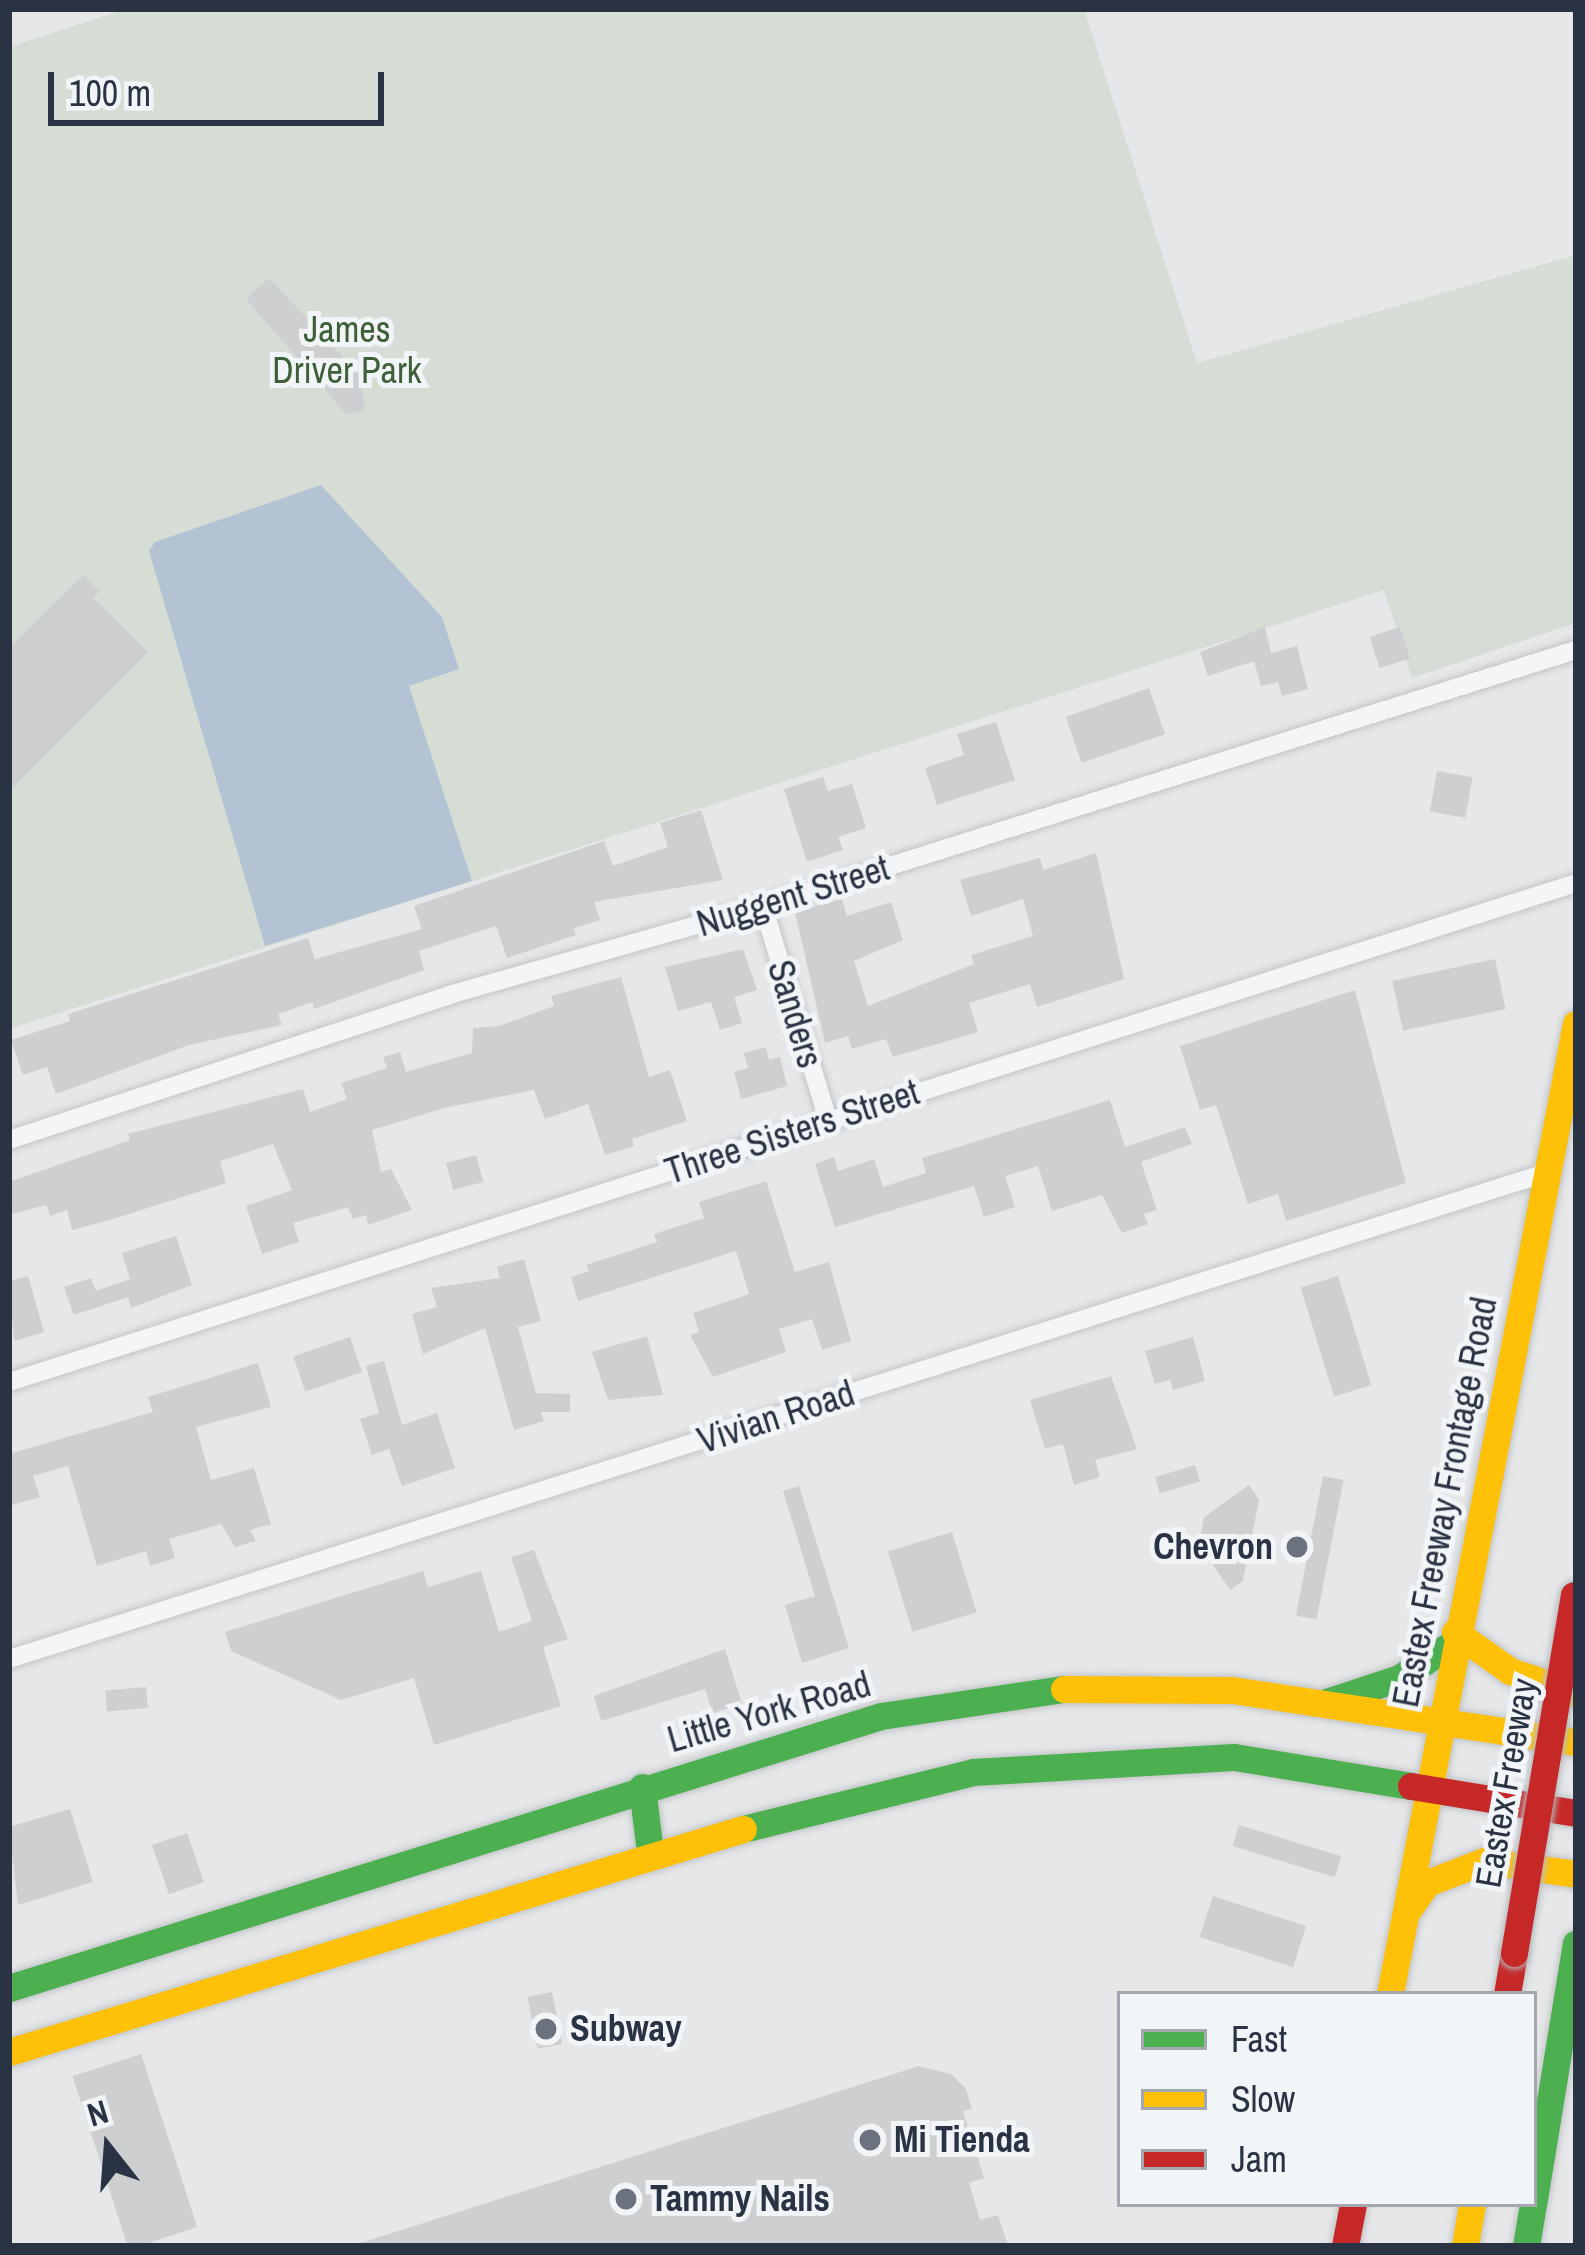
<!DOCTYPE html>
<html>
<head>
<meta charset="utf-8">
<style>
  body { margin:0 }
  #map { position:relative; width:1585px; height:2255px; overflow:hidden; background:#e5e7e9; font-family:"Archivo Narrow",sans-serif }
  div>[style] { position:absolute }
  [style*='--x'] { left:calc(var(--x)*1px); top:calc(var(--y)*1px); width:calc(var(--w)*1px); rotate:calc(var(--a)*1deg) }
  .green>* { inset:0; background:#d5ddd5 }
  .water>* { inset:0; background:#b3c3d4 }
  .building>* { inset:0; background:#cdcfd1; transform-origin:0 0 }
  .roads { filter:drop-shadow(0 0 3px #c3c5c7) drop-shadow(0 0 3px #c3c5c7) }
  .street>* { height:18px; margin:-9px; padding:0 9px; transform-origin:9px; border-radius:9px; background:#f4f5f6 }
  .fast>* { height:27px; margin:-13.5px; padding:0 13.5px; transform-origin:13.5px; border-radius:13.5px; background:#4caf50 }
  .slow>* { height:27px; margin:-13.5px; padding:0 13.5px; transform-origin:13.5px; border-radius:13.5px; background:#ffc107 }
  .jam>* { height:27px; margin:-13.5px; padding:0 13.5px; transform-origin:13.5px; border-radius:13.5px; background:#c62828 }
  .bridges { filter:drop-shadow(0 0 3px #b7babe) drop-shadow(0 0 3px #b7babe) }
  .jam-bridge>* { height:27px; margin:-13.5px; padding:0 13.5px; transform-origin:13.5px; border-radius:13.5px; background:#c62828 }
  .dots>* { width:33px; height:33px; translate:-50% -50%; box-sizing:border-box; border:6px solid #f2f5f8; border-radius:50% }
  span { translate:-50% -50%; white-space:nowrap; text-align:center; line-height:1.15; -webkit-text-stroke:10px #f2f5f8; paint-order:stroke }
  .park-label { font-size:36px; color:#3f5f38 }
  .street-label { font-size:36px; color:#2a3343 }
  .poi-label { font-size:36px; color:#2a3343; font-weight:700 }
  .right { translate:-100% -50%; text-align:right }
  .left { translate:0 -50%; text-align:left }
  .frame { position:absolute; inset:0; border:12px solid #2a3343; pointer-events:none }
  .legend { position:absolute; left:1117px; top:1991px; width:420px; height:216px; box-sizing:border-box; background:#f2f5f8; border:3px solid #a2a7b0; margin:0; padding:15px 21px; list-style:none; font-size:36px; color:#2a3343 }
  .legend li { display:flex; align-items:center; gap:24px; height:60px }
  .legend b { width:60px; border:3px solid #a2a7b0 }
  .north { position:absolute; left:48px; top:2087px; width:120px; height:120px; -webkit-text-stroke:9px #f2f5f8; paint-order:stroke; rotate:343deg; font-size:33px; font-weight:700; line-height:48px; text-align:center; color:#2a3343 }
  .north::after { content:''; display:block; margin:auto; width:42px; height:54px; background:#2a3343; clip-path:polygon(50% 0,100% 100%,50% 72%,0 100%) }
  .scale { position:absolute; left:48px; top:72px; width:336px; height:54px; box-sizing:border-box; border:6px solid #2a3343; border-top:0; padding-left:15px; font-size:36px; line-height:42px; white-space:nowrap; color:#2a3343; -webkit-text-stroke:9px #f2f5f8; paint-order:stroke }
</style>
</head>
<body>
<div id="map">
  <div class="green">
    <div style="clip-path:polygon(126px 9px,1084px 9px,1197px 363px,1576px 255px,1576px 623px,1412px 678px,1384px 590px,9px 1029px,9px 47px)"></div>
  </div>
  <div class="water">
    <div style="clip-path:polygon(321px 485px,442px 617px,459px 669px,409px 686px,472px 881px,265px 946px,149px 551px,155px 542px)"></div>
  </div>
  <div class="building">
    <div style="clip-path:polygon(269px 278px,359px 374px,365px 410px,347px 415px,246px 299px)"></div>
    <div style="clip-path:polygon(83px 575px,100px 591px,93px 598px,148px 652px,9px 791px,9px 648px)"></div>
    <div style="clip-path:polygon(1265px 627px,1271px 653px,1297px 646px,1308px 689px,1282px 696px,1278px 682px,1261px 686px,1254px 661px,1208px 676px,1200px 652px)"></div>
    <div style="left:1400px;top:627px;width:33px;height:32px;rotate:72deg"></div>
    <div style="left:1149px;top:688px;width:49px;height:88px;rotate:71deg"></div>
    <div style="clip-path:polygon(996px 722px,1015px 780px,937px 805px,925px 768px,964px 755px,957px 734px)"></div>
    <div style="left:1437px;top:771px;width:36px;height:41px;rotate:10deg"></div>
    <div style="clip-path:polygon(823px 777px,828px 791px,852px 784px,866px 828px,838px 837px,843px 850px,807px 862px,784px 789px)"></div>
    <div style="clip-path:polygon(701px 810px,723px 880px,594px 902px,600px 920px,574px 928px,576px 935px,507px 958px,496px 926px,419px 951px,424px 970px,314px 1009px,312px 1002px,278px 1014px,282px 1025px,189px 1045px,56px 1094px,47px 1067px,23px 1075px,11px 1040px,70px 1021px,68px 1014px,308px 938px,315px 959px,422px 929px,414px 906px,604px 841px,613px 866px,668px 847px,660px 823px)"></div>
    <div style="clip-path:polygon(1096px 853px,1124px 979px,1037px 1007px,1030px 984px,969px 1003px,978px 1032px,893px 1057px,886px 1039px,852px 1049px,848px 1036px,825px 1043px,795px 912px,842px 899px,847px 916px,891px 902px,903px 940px,854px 961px,868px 1006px,974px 964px,971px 955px,1033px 936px,1023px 899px,971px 916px,960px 880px,1040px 858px,1043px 870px)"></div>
    <div style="clip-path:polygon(743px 949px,757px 990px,734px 997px,742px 1023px,720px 1030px,711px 1002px,678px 1011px,665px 967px)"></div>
    <div style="left:1495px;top:959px;width:51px;height:105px;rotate:78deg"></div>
    <div style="clip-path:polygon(621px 977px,649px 1077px,670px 1070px,687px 1121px,632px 1139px,634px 1146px,605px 1155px,588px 1104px,545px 1119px,534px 1090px,444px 1108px,372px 1130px,381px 1172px,391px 1169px,412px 1210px,368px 1225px,366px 1215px,353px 1219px,348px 1207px,293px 1223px,299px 1242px,262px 1254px,246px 1206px,292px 1190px,273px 1144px,220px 1161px,226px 1183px,110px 1220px,72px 1230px,67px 1210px,50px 1216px,46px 1205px,9px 1215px,9px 1182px,130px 1140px,128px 1134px,303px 1089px,310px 1112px,347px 1099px,341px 1083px,387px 1068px,383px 1057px,400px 1052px,406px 1072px,472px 1053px,473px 1028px,499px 1026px,554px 1006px,551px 996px)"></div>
    <div style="clip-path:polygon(1355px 990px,1406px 1183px,1286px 1221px,1278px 1194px,1248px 1204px,1216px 1105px,1200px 1110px,1180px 1046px)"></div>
    <div style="clip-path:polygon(766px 1047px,769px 1060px,780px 1057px,787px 1086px,741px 1099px,734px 1072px,748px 1068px,744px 1053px)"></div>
    <div style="clip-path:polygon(1110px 1100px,1125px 1147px,1185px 1127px,1192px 1144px,1141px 1162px,1157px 1210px,1144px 1214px,1148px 1224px,1122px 1233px,1102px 1195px,1052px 1211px,1038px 1166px,1005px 1176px,1015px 1207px,984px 1217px,974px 1186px,835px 1227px,815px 1164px,834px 1157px,838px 1171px,874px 1159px,883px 1187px,926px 1173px,922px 1158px)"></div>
    <div style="left:476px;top:1155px;width:28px;height:31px;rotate:75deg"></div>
    <div style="clip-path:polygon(766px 1181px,795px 1272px,829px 1262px,851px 1341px,822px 1350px,812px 1319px,779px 1329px,786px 1352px,713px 1377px,690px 1335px,699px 1332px,693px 1313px,749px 1294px,736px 1251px,578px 1301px,571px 1277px,589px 1271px,586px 1265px,657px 1242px,654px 1234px,704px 1218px,699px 1202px)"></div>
    <div style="clip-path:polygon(176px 1236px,192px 1285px,131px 1308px,128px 1297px,74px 1315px,64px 1287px,91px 1278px,96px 1291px,130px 1279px,122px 1253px)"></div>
    <div style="clip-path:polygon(524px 1259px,541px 1321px,518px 1327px,536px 1393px,570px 1394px,570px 1412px,541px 1412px,544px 1421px,514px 1430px,485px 1328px,423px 1354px,412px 1314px,437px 1307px,431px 1288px,500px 1278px,497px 1267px)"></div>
    <div style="clip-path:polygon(28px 1276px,44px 1332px,14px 1341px,9px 1281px)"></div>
    <div style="left:1338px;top:1276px;width:114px;height:39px;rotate:73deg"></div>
    <div style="clip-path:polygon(647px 1336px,663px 1395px,608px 1400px,592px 1352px)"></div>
    <div style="left:350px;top:1337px;width:37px;height:60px;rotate:71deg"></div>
    <div style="clip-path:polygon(1193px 1337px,1205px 1381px,1173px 1390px,1170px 1380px,1155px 1384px,1145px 1351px)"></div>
    <div style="clip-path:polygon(384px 1361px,402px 1425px,437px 1413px,455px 1468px,402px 1486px,389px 1449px,372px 1455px,360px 1419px,379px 1413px,366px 1366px)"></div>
    <div style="clip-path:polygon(258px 1363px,271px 1407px,196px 1427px,211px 1480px,254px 1468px,271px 1524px,250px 1530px,256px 1541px,235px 1547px,221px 1524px,169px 1539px,175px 1558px,150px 1566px,146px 1551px,97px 1566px,68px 1466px,33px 1476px,40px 1497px,9px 1506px,9px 1454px,153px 1412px,148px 1397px)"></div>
    <div style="clip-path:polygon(1111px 1376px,1137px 1449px,1095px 1460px,1100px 1477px,1074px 1485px,1063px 1444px,1045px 1449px,1030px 1400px)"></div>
    <div style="left:1195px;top:1465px;width:17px;height:42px;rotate:73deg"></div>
    <div style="left:1323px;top:1476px;width:21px;height:142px;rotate:11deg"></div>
    <div style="clip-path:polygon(1249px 1485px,1259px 1500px,1243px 1581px,1230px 1590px,1199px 1545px,1204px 1517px)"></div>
    <div style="clip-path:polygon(799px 1486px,849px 1648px,802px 1663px,785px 1605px,815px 1596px,783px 1491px)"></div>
    <div style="left:952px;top:1532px;width:84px;height:67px;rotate:73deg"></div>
    <div style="clip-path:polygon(534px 1550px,568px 1639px,543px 1647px,561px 1706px,434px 1745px,414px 1678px,341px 1700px,231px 1651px,225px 1632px,423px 1571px,428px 1587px,481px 1571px,499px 1632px,532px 1621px,511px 1557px)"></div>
    <div style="clip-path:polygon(725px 1649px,742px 1704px,713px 1713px,705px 1689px,601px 1721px,594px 1696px)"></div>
    <div style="left:146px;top:1687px;width:21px;height:41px;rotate:85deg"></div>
    <div style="clip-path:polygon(70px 1809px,93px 1882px,18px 1905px,9px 1827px)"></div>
    <div style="left:1239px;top:1825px;width:107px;height:22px;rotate:17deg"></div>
    <div style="left:187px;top:1833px;width:52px;height:37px;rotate:71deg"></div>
    <div style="left:1213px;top:1896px;width:98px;height:43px;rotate:18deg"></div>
    <div style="left:552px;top:1992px;width:53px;height:25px;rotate:79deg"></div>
    <div style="left:141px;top:2054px;width:182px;height:72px;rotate:72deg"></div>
    <div style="clip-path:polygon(919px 2066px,951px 2074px,966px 2089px,972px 2109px,963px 2111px,984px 2178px,969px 2183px,980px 2220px,998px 2215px,1008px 2246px,351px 2246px)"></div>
  </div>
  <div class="roads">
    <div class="street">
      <div style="--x:763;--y:906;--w:224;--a:73.1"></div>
      <div style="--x:9;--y:1140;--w:463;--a:-18.2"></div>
      <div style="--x:449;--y:995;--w:326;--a:-15.8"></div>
      <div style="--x:763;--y:906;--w:852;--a:-17.48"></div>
      <div style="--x:9;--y:1382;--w:1645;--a:-17.66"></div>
      <div style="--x:9;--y:1659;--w:1609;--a:-17.55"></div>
    </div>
    <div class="fast">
      <div style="--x:1326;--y:1702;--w:77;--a:-18.2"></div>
      <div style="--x:1399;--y:1678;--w:63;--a:-32.7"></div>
      <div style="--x:642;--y:1787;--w:65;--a:83"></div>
      <div style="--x:743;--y:1829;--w:237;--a:-13.9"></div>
      <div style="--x:973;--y:1772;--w:261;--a:-3.3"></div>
      <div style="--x:1234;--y:1757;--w:179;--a:9.3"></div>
      <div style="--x:9;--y:1988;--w:913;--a:-17.32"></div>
      <div style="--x:881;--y:1716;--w:185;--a:-8.4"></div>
      <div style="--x:1534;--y:2199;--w:259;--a:-80.7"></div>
      <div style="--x:1526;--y:2246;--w:43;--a:-80.5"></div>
    </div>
    <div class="slow">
      <div style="--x:1455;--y:1632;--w:67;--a:35.3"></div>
      <div style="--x:1510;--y:1671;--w:70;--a:18.4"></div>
      <div style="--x:1064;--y:1689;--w:168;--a:0.3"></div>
      <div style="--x:1232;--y:1690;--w:348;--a:8.6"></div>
      <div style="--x:1408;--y:1910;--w:33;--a:-55"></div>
      <div style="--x:1427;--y:1883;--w:61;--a:-21.1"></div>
      <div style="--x:1484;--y:1861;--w:93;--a:8"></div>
      <div style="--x:1390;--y:1994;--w:988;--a:-79.15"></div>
      <div style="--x:9;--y:2052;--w:767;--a:-16.9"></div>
      <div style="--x:1465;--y:2246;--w:43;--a:-80.5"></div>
    </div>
    <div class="jam">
      <div style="--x:1411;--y:1786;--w:167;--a:9.3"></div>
      <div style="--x:1507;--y:1994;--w:42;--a:-80.3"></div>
      <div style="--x:1345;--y:2246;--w:43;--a:-79.2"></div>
    </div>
  </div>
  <div class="bridges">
    <div class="jam-bridge">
      <div style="--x:1514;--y:1953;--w:363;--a:-80.5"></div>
    </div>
  </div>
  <div class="dots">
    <div style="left:1297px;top:1547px;background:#6b727d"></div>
    <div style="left:546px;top:2029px;background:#6b727d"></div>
    <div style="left:870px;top:2140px;background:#6b727d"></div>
    <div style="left:626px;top:2199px;background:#6b727d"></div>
  </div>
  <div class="park-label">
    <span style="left:347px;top:350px">James<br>Driver Park</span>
  </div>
  <div class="street-label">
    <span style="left:793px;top:896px;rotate:-17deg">Nuggent Street</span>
    <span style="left:795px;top:1014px;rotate:73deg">Sanders</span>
    <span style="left:792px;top:1132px;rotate:-18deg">Three Sisters Street</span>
    <span style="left:776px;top:1417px;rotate:-18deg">Vivian Road</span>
    <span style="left:1445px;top:1502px;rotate:-79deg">Eastex Freeway Frontage Road</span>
    <span style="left:769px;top:1712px;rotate:-16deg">Little York Road</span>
    <span style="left:1506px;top:1783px;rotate:-80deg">Eastex Freeway</span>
  </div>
  <div class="poi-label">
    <span class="right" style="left:1273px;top:1547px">Chevron</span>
    <span class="left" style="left:570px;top:2029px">Subway</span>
    <span class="left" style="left:894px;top:2140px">Mi Tienda</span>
    <span class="left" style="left:650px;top:2199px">Tammy Nails</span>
  </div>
  <div class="frame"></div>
  <ul class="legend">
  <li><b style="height:15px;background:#4caf50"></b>Fast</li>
  <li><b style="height:15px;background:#ffc107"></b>Slow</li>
  <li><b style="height:15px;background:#c62828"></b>Jam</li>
  </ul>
  <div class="north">N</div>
  <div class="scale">100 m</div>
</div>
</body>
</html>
